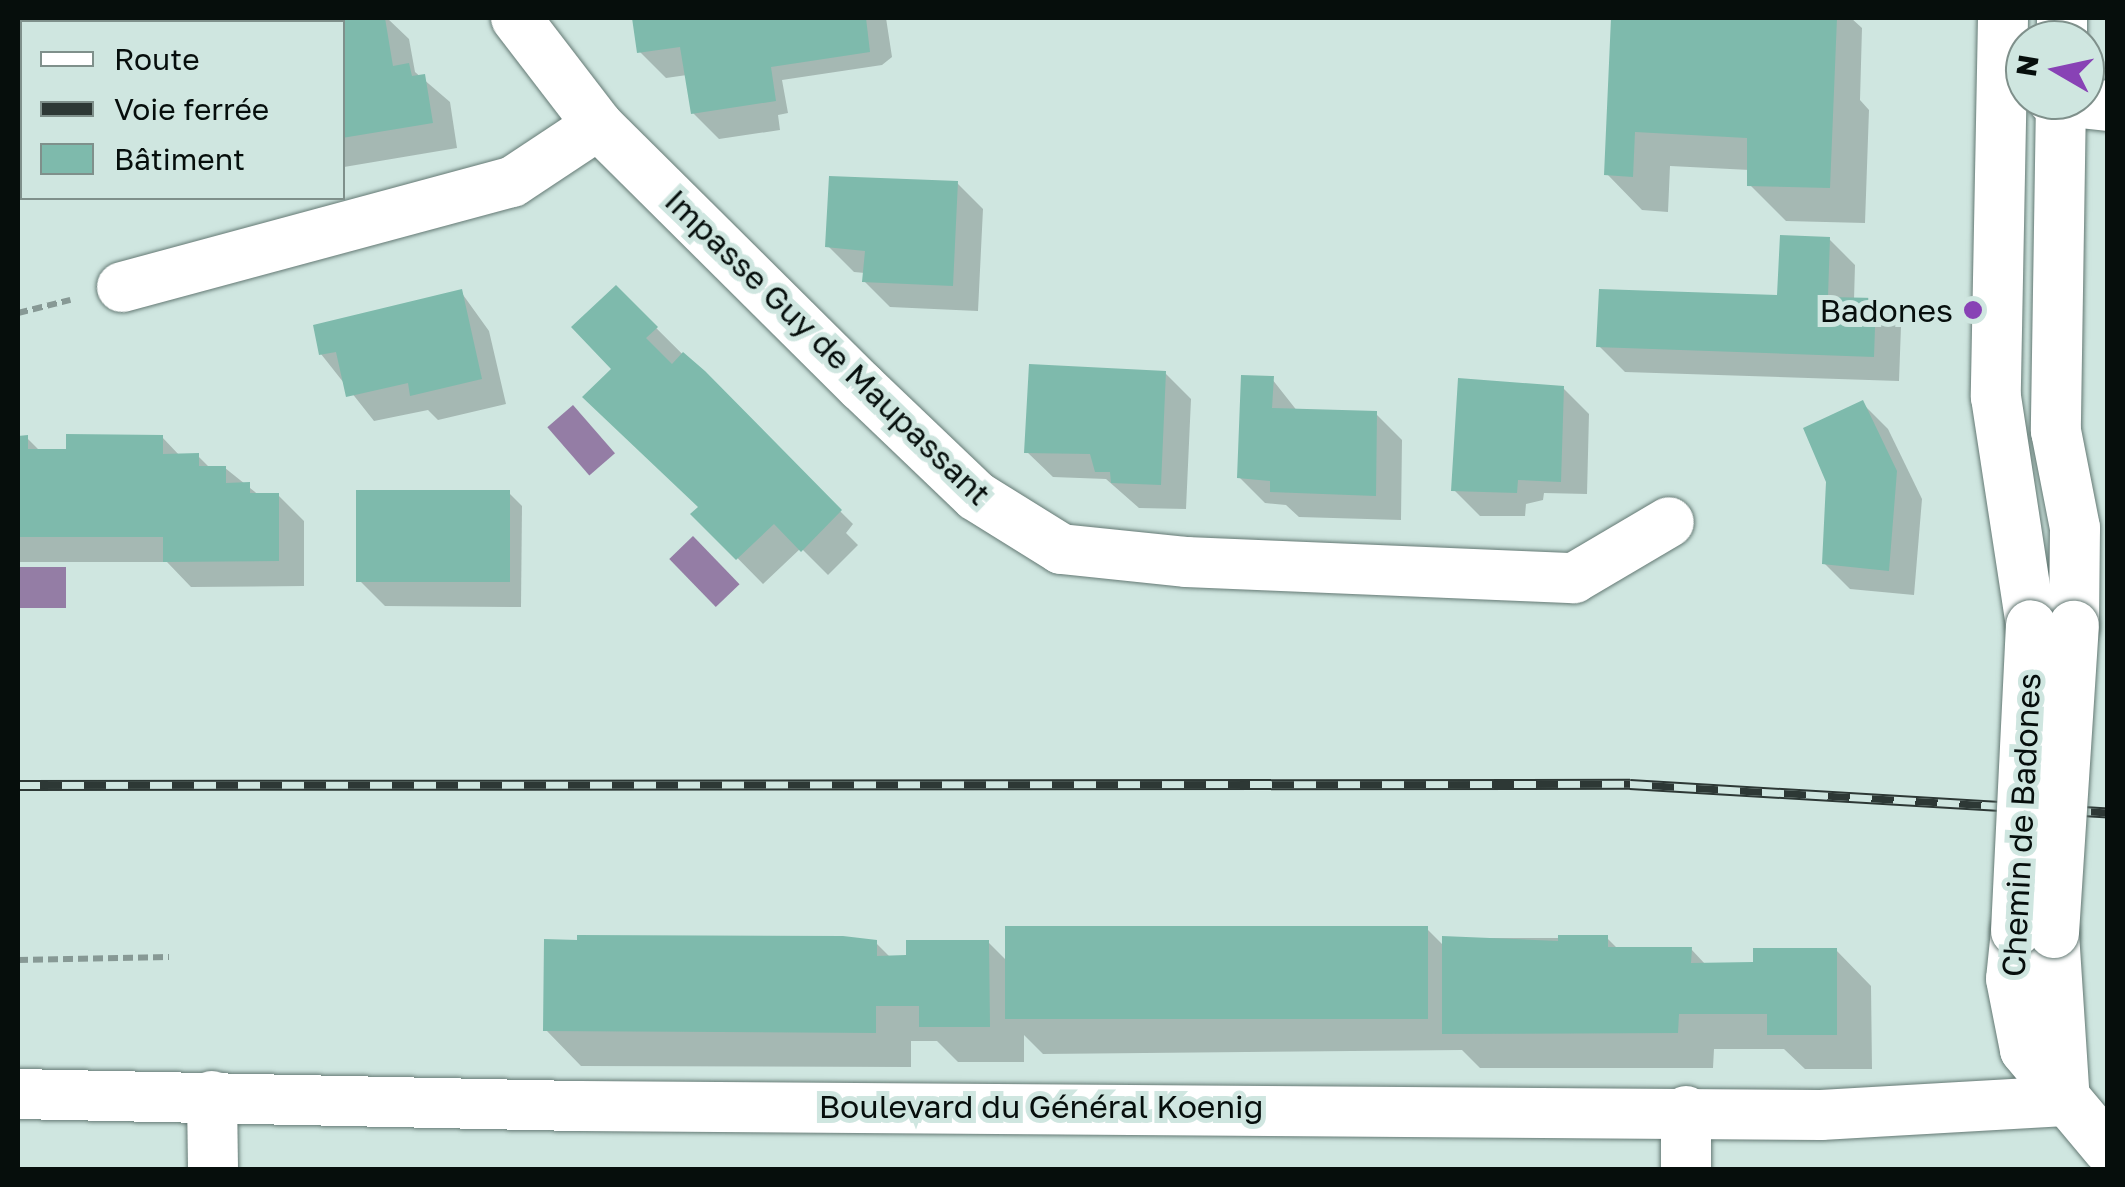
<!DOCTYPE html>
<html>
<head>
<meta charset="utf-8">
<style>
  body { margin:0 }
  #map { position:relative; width:2125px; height:1187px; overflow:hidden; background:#cfe6e0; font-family:"Golos Text",sans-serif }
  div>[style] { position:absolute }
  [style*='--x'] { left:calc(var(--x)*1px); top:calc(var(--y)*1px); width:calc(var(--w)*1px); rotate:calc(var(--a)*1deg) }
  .water>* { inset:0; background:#947da5; transform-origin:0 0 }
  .shadow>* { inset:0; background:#0003 }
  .building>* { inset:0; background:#7ebaac; transform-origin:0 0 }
  .path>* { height:6px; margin-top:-3px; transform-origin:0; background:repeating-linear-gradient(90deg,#879995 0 10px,transparent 0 15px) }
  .roads { filter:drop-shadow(0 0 2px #647974) drop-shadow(0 0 2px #647974) }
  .minor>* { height:50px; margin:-25px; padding:0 25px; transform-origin:25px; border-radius:25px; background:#fff }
  .rail>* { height:11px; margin-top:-5.5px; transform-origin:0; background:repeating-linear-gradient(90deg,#cfe6e0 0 22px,#2d3835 0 44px); box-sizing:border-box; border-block:2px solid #2d3835 }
  .bridges { filter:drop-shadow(0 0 2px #647974) drop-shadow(0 0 2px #647974) }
  .minor-bridge>* { height:50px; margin:-25px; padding:0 25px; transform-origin:25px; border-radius:25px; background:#fff }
  .dots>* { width:28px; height:28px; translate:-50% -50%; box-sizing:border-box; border:5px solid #cfe6e0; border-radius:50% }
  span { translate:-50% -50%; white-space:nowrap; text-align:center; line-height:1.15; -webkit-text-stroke:10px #cfe6e0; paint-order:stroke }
  .poi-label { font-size:32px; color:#060e0c }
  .right { translate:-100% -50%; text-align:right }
  .street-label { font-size:32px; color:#060e0c }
  .frame { position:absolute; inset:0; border:20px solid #060e0c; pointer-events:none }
  .legend { position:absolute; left:20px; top:20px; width:325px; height:180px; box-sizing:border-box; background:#cfe6e0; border:2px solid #7f908b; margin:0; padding:12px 18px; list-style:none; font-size:30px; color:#060e0c }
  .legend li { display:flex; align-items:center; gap:20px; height:50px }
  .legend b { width:50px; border:2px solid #7f908b }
  .north { position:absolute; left:2005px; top:20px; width:100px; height:100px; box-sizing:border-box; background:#cfe6e0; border:2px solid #7f908b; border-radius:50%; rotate:279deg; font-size:28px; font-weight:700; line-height:40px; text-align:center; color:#060e0c }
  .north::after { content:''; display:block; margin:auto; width:35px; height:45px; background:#8842b5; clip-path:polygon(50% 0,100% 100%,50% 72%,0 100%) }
</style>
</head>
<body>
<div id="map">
  <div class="water">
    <div style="left:573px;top:405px;width:64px;height:34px;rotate:49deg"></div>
    <div style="left:693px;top:536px;width:67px;height:33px;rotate:46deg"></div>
    <div style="left:18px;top:567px;width:48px;height:41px"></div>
  </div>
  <div class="shadow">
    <div style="clip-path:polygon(387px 18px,409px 39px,415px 72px,450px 102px,457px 148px,344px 167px,342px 35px,349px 34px,347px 20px)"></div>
    <div style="clip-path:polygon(634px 18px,886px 18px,892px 57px,882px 65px,782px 80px,788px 113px,778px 115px,780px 130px,719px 139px,693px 113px,687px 75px,666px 78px,640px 52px)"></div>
    <div style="clip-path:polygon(1614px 18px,1851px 18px,1862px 28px,1860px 100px,1869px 110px,1865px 223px,1786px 221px,1750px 185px,1750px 170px,1670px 166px,1668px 212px,1642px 210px,1607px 174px)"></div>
    <div style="clip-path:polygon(957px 183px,983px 209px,978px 311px,890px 307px,865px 282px,865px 273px,854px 272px,828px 246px)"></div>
    <div style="clip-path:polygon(1829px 239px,1855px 265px,1854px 300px,1875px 300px,1901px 326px,1899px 381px,1625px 372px,1599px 346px,1779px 297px)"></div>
    <div style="clip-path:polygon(616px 288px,853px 524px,846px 533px,858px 545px,828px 575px,801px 548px,763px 584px,694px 514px,701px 507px,615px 369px)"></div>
    <div style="clip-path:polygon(461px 292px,489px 331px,506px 404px,438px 420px,428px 410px,374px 421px,321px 354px)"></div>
    <div style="clip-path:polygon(1165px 373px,1191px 399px,1186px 509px,1139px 508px,1106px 479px,1053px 477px,1027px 452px)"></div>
    <div style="clip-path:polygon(1272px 379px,1298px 412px,1376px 414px,1402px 440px,1401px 520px,1299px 517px,1286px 505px,1265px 503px,1239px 477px)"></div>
    <div style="clip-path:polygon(1563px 388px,1589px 414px,1587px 494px,1544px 493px,1543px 500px,1526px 504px,1525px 516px,1480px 516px,1454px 490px)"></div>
    <div style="clip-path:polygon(1862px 403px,1888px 429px,1922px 499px,1914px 595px,1850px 589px,1824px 563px)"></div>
    <div style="clip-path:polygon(162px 437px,180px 456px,198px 456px,210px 468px,225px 468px,260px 496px,278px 495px,304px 521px,304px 586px,191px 587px,167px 562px,18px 562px,18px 438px,27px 438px,41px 452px,73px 452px)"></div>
    <div style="clip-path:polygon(509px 493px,522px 506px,521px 607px,385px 606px,359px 580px)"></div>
    <div style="clip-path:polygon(1427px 929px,1445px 947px,1445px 938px,1607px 938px,1619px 950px,1691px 949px,1706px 965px,1756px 965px,1836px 950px,1871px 986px,1872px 1069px,1805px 1069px,1784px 1049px,1714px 1049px,1713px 1068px,1480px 1068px,1462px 1050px,1043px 1054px,1024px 1035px,1024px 1062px,958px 1062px,937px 1041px,911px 1041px,911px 1067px,581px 1066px,546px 1030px,876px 943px,891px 958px,988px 942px,1007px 961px)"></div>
  </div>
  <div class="building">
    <div style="clip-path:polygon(344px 18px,385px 18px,393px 66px,409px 63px,412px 76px,425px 74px,433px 123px,342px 138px)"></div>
    <div style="clip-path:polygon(632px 18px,866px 18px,870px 52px,771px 67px,776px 101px,691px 114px,680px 47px,637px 53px)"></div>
    <div style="clip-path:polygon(1611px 18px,1837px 18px,1830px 188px,1747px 186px,1747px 138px,1635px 132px,1633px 177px,1604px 175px)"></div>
    <div style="clip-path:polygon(829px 176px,958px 181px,953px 286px,862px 282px,865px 251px,825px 247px)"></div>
    <div style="clip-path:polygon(1780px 235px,1830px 237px,1828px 297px,1876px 298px,1874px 357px,1596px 347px,1599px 289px,1777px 295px)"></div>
    <div style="clip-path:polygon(616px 285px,658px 327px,646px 338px,672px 364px,683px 352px,705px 371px,842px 510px,801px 552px,774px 524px,736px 560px,690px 514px,698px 507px,582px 397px,611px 369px,571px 327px)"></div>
    <div style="clip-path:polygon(462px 289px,482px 379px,410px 396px,408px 383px,346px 397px,336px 352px,319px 355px,313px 325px)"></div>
    <div style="clip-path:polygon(1029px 364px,1166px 371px,1161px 485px,1111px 483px,1110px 472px,1095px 472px,1090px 454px,1024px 453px)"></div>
    <div style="clip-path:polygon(1241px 375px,1274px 376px,1272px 408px,1377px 411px,1376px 496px,1270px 492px,1270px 481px,1237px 478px)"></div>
    <div style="clip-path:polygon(1458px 378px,1564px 386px,1561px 482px,1518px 480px,1517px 493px,1451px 491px)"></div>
    <div style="clip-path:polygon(1863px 400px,1897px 471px,1889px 571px,1822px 564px,1826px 482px,1803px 428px)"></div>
    <div style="clip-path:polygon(66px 434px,163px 435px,163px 454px,199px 453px,199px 466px,226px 466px,226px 483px,250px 482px,250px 493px,279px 493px,279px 561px,163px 562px,163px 537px,18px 537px,18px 436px,28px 435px,28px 449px,66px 449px)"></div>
    <div style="left:510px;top:490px;width:92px;height:154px;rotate:90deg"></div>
    <div style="left:1005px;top:926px;width:423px;height:93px"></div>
    <div style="clip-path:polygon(577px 935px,843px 936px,877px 940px,877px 956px,906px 955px,906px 940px,989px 940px,990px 1027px,919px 1027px,919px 1006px,876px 1006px,876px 1033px,543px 1031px,544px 939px,577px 940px)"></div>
    <div style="clip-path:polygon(1558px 935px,1608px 935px,1608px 947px,1692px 947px,1691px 963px,1753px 962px,1753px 948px,1837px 948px,1837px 1035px,1767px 1035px,1767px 1014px,1679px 1014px,1678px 1033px,1442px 1034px,1442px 936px,1558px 941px)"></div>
  </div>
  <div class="path">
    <div style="--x:18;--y:313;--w:54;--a:-14"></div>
    <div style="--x:18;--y:960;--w:151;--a:-1.1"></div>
  </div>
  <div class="roads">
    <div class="minor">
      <div style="--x:516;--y:18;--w:135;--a:52.5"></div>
      <div style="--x:598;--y:125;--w:371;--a:44.8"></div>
      <div style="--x:861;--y:386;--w:159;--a:43.7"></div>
      <div style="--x:976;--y:496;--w:100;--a:31.9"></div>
      <div style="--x:1061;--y:549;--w:127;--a:5.9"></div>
      <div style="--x:1187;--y:562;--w:387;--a:2.4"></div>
      <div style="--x:1574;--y:578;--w:110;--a:-30.5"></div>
      <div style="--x:2003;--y:18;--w:379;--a:91.1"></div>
      <div style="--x:1996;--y:397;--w:231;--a:81.3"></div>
      <div style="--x:2062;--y:40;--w:22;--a:-90"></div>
      <div style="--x:2053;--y:100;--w:55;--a:6.2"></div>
      <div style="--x:2061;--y:100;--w:331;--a:90.9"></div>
      <div style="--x:2056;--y:431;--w:99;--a:78.9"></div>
      <div style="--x:2075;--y:528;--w:98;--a:90.6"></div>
      <div style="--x:122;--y:287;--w:404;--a:-15.1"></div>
      <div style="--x:512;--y:182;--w:103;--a:-33.5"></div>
      <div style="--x:2016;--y:931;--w:48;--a:95.9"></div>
      <div style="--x:2011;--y:979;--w:72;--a:78.8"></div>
      <div style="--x:2025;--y:1050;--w:129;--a:50"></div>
      <div style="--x:2054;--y:933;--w:168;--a:86.3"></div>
      <div style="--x:18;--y:1094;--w:561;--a:1.23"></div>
      <div style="--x:579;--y:1106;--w:1242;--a:0.42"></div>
      <div style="--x:1821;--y:1115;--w:244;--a:-3.3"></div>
      <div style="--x:212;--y:1096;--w:74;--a:89.2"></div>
      <div style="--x:1686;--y:1170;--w:59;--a:-90"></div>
    </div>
  </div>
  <div class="rail">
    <div style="--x:18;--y:785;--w:1612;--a:-0.04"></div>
    <div style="--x:1630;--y:784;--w:479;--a:3.4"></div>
  </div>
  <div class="bridges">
    <div class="minor-bridge">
      <div style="--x:2016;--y:931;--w:306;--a:-87.2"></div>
      <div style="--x:2054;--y:933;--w:308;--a:-86.3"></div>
    </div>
  </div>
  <div class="dots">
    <div style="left:1973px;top:310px;background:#8842b5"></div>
  </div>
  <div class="poi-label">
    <span class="right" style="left:1953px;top:310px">Badones</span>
  </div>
  <div class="street-label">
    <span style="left:828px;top:347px;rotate:44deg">Impasse Guy de Maupassant</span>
    <span style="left:2021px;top:825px;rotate:-87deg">Chemin de Badones</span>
    <span style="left:1041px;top:1106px">Boulevard du Général Koenig</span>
  </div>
  <div class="frame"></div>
  <ul class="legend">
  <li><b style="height:12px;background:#fff"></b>Route</li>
  <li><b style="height:12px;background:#2d3835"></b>Voie ferrée</li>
  <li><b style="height:28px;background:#7ebaac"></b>Bâtiment</li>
  </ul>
  <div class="north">N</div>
</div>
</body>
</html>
